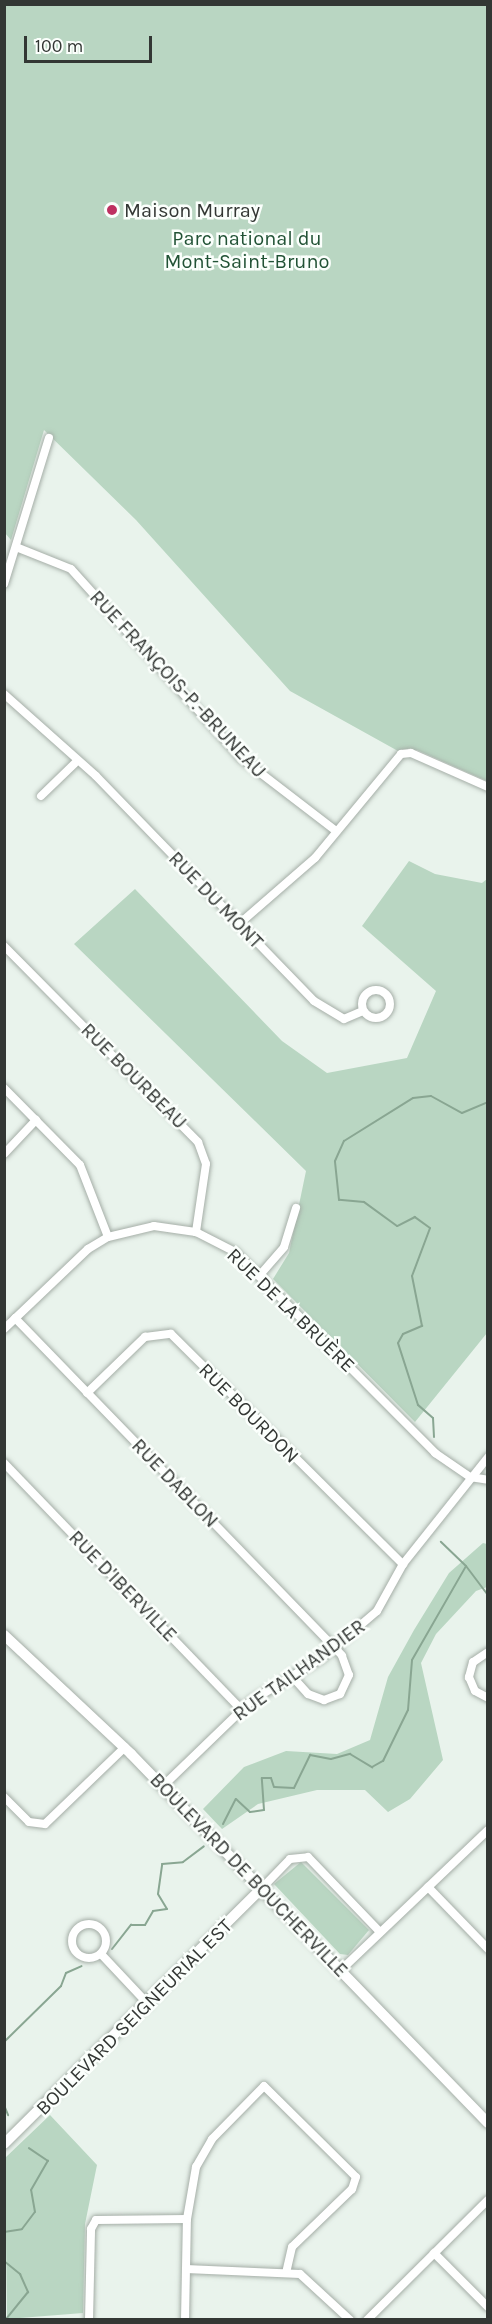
<!DOCTYPE html>
<html>
<head>
<meta charset="utf-8">
<style>
  body { margin:0 }
  #map { position:relative; width:492px; height:2324px; overflow:hidden; background:#e9f3ec; font-family:Karla,sans-serif }
  div>[style] { position:absolute }
  [style*='--x'] { left:calc(var(--x)*1px); top:calc(var(--y)*1px); width:calc(var(--w)*1px); rotate:calc(var(--a)*1deg) }
  .green>* { inset:0; background:#b9d6c2 }
  .stream>* { height:2px; margin:-1px; padding:0 1px; transform-origin:1px; border-radius:1px; background:#89a692 }
  .roads { filter:drop-shadow(0 0 2px #a5aea7) drop-shadow(0 0 2px #a5aea7) }
  .street>* { height:8px; margin:-4px; padding:0 4px; transform-origin:4px; border-radius:4px; background:#fff }
  .street>.ring { margin:-4px; padding:0; box-sizing:content-box; background:none; border:8px solid #fff; border-radius:50% }
  .secondary>* { height:10px; margin:-5px; padding:0 5px; transform-origin:5px; border-radius:5px; background:#fff }
  .dots>* { width:16px; height:16px; translate:-50% -50%; box-sizing:border-box; border:3px solid #fbfffc; border-radius:50% }
  span { translate:-50% -50%; white-space:nowrap; text-align:center; line-height:1.15; -webkit-text-stroke:5px #fbfffc; paint-order:stroke }
  .poi-label { font-size:20px; color:#333734 }
  .left { translate:0 -50%; text-align:left }
  .park-label { font-size:20px; color:#215235 }
  .street-label { font-size:20px; color:#333734 }
  .frame { position:absolute; inset:0; border:6px solid #333734; pointer-events:none }
  .scale { position:absolute; left:24px; top:36px; width:128px; height:27px; box-sizing:border-box; border:3px solid #333734; border-top:0; padding-left:8px; font-size:18px; line-height:21px; white-space:nowrap; color:#333734; -webkit-text-stroke:4px #fbfffc; paint-order:stroke }
</style>
</head>
<body>
<div id="map">
  <div class="green">
    <div style="clip-path:polygon(5px 5px,487px 5px,487px 781px,417px 750px,398px 751px,290px 691px,136px 520px,44px 430px,11px 540px,5px 533px)"></div>
    <div style="clip-path:polygon(409px 861px,435px 874px,482px 883px,487px 879px,487px 1333px,415px 1422px,273px 1279px,289px 1253px,306px 1171px,74px 944px,135px 889px,282px 1041px,327px 1073px,407px 1058px,436px 991px,362px 926px)"></div>
    <div style="clip-path:polygon(483px 1543px,487px 1544px,487px 1587px,476px 1591px,436px 1634px,421px 1663px,443px 1760px,410px 1799px,388px 1812px,365px 1790px,317px 1790px,258px 1804px,222px 1829px,203px 1809px,244px 1767px,286px 1751px,337px 1754px,370px 1740px,388px 1677px,414px 1630px,449px 1573px)"></div>
    <div style="clip-path:polygon(301px 1862px,369px 1930px,348px 1955px,340px 1954px,274px 1884px)"></div>
    <div style="clip-path:polygon(50px 2115px,97px 2165px,85px 2224px,83px 2313px,7px 2319px,5px 2158px)"></div>
  </div>
  <div class="stream">
    <div style="--x:434;--y:1437;--w:19;--a:-93"></div>
    <div style="--x:433;--y:1418;--w:20;--a:-139"></div>
    <div style="--x:418;--y:1405;--w:65;--a:-107.9"></div>
    <div style="--x:398;--y:1343;--w:10;--a:-61"></div>
    <div style="--x:403;--y:1334;--w:21;--a:-23"></div>
    <div style="--x:422;--y:1326;--w:51;--a:-101.3"></div>
    <div style="--x:412;--y:1276;--w:51;--a:-69.4"></div>
    <div style="--x:430;--y:1228;--w:19;--a:-144"></div>
    <div style="--x:415;--y:1217;--w:20;--a:153"></div>
    <div style="--x:397;--y:1226;--w:41;--a:-144"></div>
    <div style="--x:364;--y:1202;--w:25;--a:-175"></div>
    <div style="--x:339;--y:1200;--w:39;--a:-96"></div>
    <div style="--x:335;--y:1161;--w:22;--a:-66"></div>
    <div style="--x:344;--y:1141;--w:81;--a:-31.9"></div>
    <div style="--x:413;--y:1098;--w:18;--a:-6"></div>
    <div style="--x:431;--y:1096;--w:35;--a:29"></div>
    <div style="--x:462;--y:1113;--w:28;--a:-23"></div>
    <div style="--x:466;--y:1566;--w:36;--a:53"></div>
    <div style="--x:223;--y:1824;--w:28;--a:-63"></div>
    <div style="--x:236;--y:1799;--w:19;--a:43"></div>
    <div style="--x:250;--y:1812;--w:14;--a:-8"></div>
    <div style="--x:264;--y:1810;--w:32;--a:-94"></div>
    <div style="--x:262;--y:1778;--w:9;--a:0"></div>
    <div style="--x:271;--y:1778;--w:9;--a:72"></div>
    <div style="--x:274;--y:1787;--w:20;--a:3"></div>
    <div style="--x:294;--y:1788;--w:37;--a:-64"></div>
    <div style="--x:310;--y:1755;--w:21;--a:11"></div>
    <div style="--x:331;--y:1759;--w:20;--a:-15"></div>
    <div style="--x:350;--y:1754;--w:26;--a:31"></div>
    <div style="--x:372;--y:1767;--w:13;--a:-29"></div>
    <div style="--x:383;--y:1761;--w:57;--a:-63.9"></div>
    <div style="--x:408;--y:1710;--w:50;--a:-85.4"></div>
    <div style="--x:412;--y:1660;--w:108;--a:-60.1"></div>
    <div style="--x:466;--y:1566;--w:35;--a:-136"></div>
    <div style="--x:112;--y:1949;--w:31;--a:-52"></div>
    <div style="--x:131;--y:1925;--w:14;--a:0"></div>
    <div style="--x:145;--y:1925;--w:16;--a:-60"></div>
    <div style="--x:153;--y:1911;--w:14;--a:-8"></div>
    <div style="--x:167;--y:1909;--w:17;--a:-121"></div>
    <div style="--x:158;--y:1894;--w:30;--a:-82"></div>
    <div style="--x:162;--y:1864;--w:21;--a:-5"></div>
    <div style="--x:183;--y:1862;--w:26;--a:-37"></div>
    <div style="--x:4;--y:2042;--w:80;--a:-44.5"></div>
    <div style="--x:61;--y:1986;--w:14;--a:-69"></div>
    <div style="--x:66;--y:1973;--w:17;--a:-24"></div>
    <div style="--x:4;--y:2105;--w:11;--a:68"></div>
    <div style="--x:4;--y:2232;--w:18;--a:-9"></div>
    <div style="--x:22;--y:2229;--w:21;--a:-53"></div>
    <div style="--x:35;--y:2212;--w:22;--a:-100"></div>
    <div style="--x:31;--y:2190;--w:34;--a:-60"></div>
    <div style="--x:48;--y:2161;--w:23;--a:-146"></div>
    <div style="--x:4;--y:2261;--w:21;--a:39"></div>
    <div style="--x:20;--y:2274;--w:20;--a:66"></div>
    <div style="--x:28;--y:2292;--w:36;--a:129"></div>
  </div>
  <div class="roads">
    <div class="street">
      <div style="--x:16;--y:547;--w:59;--a:21.8"></div>
      <div style="--x:71;--y:569;--w:254;--a:48"></div>
      <div style="--x:241;--y:758;--w:120;--a:37.5"></div>
      <div style="--x:4;--y:584;--w:153;--a:-72.9"></div>
      <div style="--x:4;--y:694;--w:123;--a:41.7"></div>
      <div style="--x:96;--y:776;--w:313;--a:45.9"></div>
      <div style="--x:314;--y:1001;--w:35;--a:31"></div>
      <div style="--x:344;--y:1019;--w:21;--a:-23"></div>
      <div style="--x:41;--y:796;--w:47;--a:-44.1"></div>
      <div style="--x:239;--y:924;--w:101;--a:-41"></div>
      <div style="--x:315;--y:858;--w:135;--a:-50.4"></div>
      <div style="--x:401;--y:754;--w:10;--a:-6"></div>
      <div style="--x:411;--y:753;--w:84;--a:23.8"></div>
      <div style="--x:4;--y:946;--w:276;--a:45.3"></div>
      <div style="--x:198;--y:1142;--w:23;--a:70"></div>
      <div style="--x:206;--y:1164;--w:69;--a:98.4"></div>
      <div class="ring" style="left:362px;top:990px;width:20px;height:20px"></div>
      <div style="--x:4;--y:1088;--w:108;--a:45.4"></div>
      <div style="--x:80;--y:1165;--w:77;--a:68.7"></div>
      <div style="--x:4;--y:1154;--w:47;--a:-46.7"></div>
      <div style="--x:259;--y:1276;--w:38;--a:-49"></div>
      <div style="--x:284;--y:1247;--w:41;--a:-72.9"></div>
      <div style="--x:15;--y:1318;--w:470;--a:45.9"></div>
      <div style="--x:342;--y:1656;--w:20;--a:70"></div>
      <div style="--x:349;--y:1675;--w:21;--a:115"></div>
      <div style="--x:340;--y:1694;--w:17;--a:159"></div>
      <div style="--x:324;--y:1700;--w:17;--a:-159"></div>
      <div style="--x:308;--y:1694;--w:25;--a:-132"></div>
      <div style="--x:4;--y:1329;--w:116;--a:-43.6"></div>
      <div style="--x:88;--y:1249;--w:23;--a:-31"></div>
      <div style="--x:108;--y:1237;--w:47;--a:-13.4"></div>
      <div style="--x:154;--y:1226;--w:42;--a:8.1"></div>
      <div style="--x:196;--y:1232;--w:44;--a:27.1"></div>
      <div style="--x:235;--y:1252;--w:284;--a:45.1"></div>
      <div style="--x:435;--y:1453;--w:42;--a:34.4"></div>
      <div style="--x:470;--y:1477;--w:18;--a:9"></div>
      <div style="--x:87;--y:1393;--w:81;--a:-44"></div>
      <div style="--x:145;--y:1337;--w:26;--a:-7"></div>
      <div style="--x:171;--y:1334;--w:327;--a:44.8"></div>
      <div style="--x:4;--y:1463;--w:342;--a:46.1"></div>
      <div style="--x:488;--y:1652;--w:18;--a:146"></div>
      <div style="--x:473;--y:1662;--w:16;--a:105"></div>
      <div style="--x:469;--y:1677;--w:15;--a:67"></div>
      <div style="--x:475;--y:1691;--w:15;--a:28"></div>
      <div style="--x:163;--y:1786;--w:122;--a:-44"></div>
      <div style="--x:251;--y:1701;--w:83;--a:-31.2"></div>
      <div style="--x:322;--y:1658;--w:72;--a:-40.5"></div>
      <div style="--x:377;--y:1611;--w:54;--a:-61"></div>
      <div style="--x:403;--y:1564;--w:137;--a:-51.5"></div>
      <div style="--x:4;--y:1797;--w:35;--a:45"></div>
      <div style="--x:29;--y:1822;--w:16;--a:7"></div>
      <div style="--x:45;--y:1824;--w:111;--a:-43.9"></div>
      <div style="--x:428;--y:1887;--w:86;--a:45.9"></div>
      <div style="--x:262;--y:1888;--w:40;--a:-46"></div>
      <div style="--x:290;--y:1859;--w:18;--a:-6"></div>
      <div style="--x:308;--y:1857;--w:104;--a:46.2"></div>
      <div class="ring" style="left:72px;top:1924px;width:26px;height:26px"></div>
      <div style="--x:101;--y:1954;--w:69;--a:46.8"></div>
      <div style="--x:341;--y:1970;--w:203;--a:-43.6"></div>
      <div style="--x:434;--y:2253;--w:76;--a:45"></div>
      <div style="--x:186;--y:2269;--w:114;--a:2.5"></div>
      <div style="--x:300;--y:2274;--w:68;--a:42.6"></div>
      <div style="--x:89;--y:2320;--w:91;--a:-88.7"></div>
      <div style="--x:91;--y:2229;--w:10;--a:-61"></div>
      <div style="--x:96;--y:2220;--w:91;--a:-0.6"></div>
      <div style="--x:185;--y:2320;--w:101;--a:-88.9"></div>
      <div style="--x:187;--y:2219;--w:53;--a:-80.2"></div>
      <div style="--x:196;--y:2167;--w:32;--a:-60"></div>
      <div style="--x:212;--y:2139;--w:74;--a:-45.5"></div>
      <div style="--x:264;--y:2086;--w:129;--a:44.7"></div>
      <div style="--x:356;--y:2177;--w:13;--a:108"></div>
      <div style="--x:352;--y:2189;--w:83;--a:136"></div>
      <div style="--x:292;--y:2247;--w:26;--a:103"></div>
      <div style="--x:367;--y:2320;--w:170;--a:-44.8"></div>
    </div>
    <div class="secondary">
      <div style="--x:4;--y:1635;--w:174;--a:43.1"></div>
      <div style="--x:131;--y:1754;--w:513;--a:45.95"></div>
      <div style="--x:4;--y:2144;--w:363;--a:-44.8"></div>
    </div>
  </div>
  <div class="dots">
    <div style="left:112px;top:210px;background:#be3161"></div>
  </div>
  <div class="poi-label">
    <span class="left" style="left:124px;top:210px">Maison Murray</span>
  </div>
  <div class="park-label">
    <span style="left:247px;top:250px">Parc national du<br>Mont-Saint-Bruno</span>
  </div>
  <div class="street-label">
    <span style="left:178px;top:684px;rotate:47deg">RUE FRANÇOIS-P.-BRUNEAU</span>
    <span style="left:216px;top:900px;rotate:46deg">RUE DU MONT</span>
    <span style="left:134px;top:1076px;rotate:45deg">RUE BOURBEAU</span>
    <span style="left:291px;top:1310px;rotate:44deg">RUE DE LA BRUÈRE</span>
    <span style="left:249px;top:1413px;rotate:45deg">RUE BOURDON</span>
    <span style="left:175px;top:1483px;rotate:46deg">RUE DABLON</span>
    <span style="left:123px;top:1586px;rotate:46deg">RUE D'IBERVILLE</span>
    <span style="left:299px;top:1670px;rotate:-36deg">RUE TAILHANDIER</span>
    <span style="left:249px;top:1875px;rotate:46deg">BOULEVARD DE BOUCHERVILLE</span>
    <span style="left:134px;top:2017px;rotate:-45deg">BOULEVARD SEIGNEURIAL EST</span>
  </div>
  <div class="frame"></div>
  <div class="scale">100 m</div>
</div>
</body>
</html>
